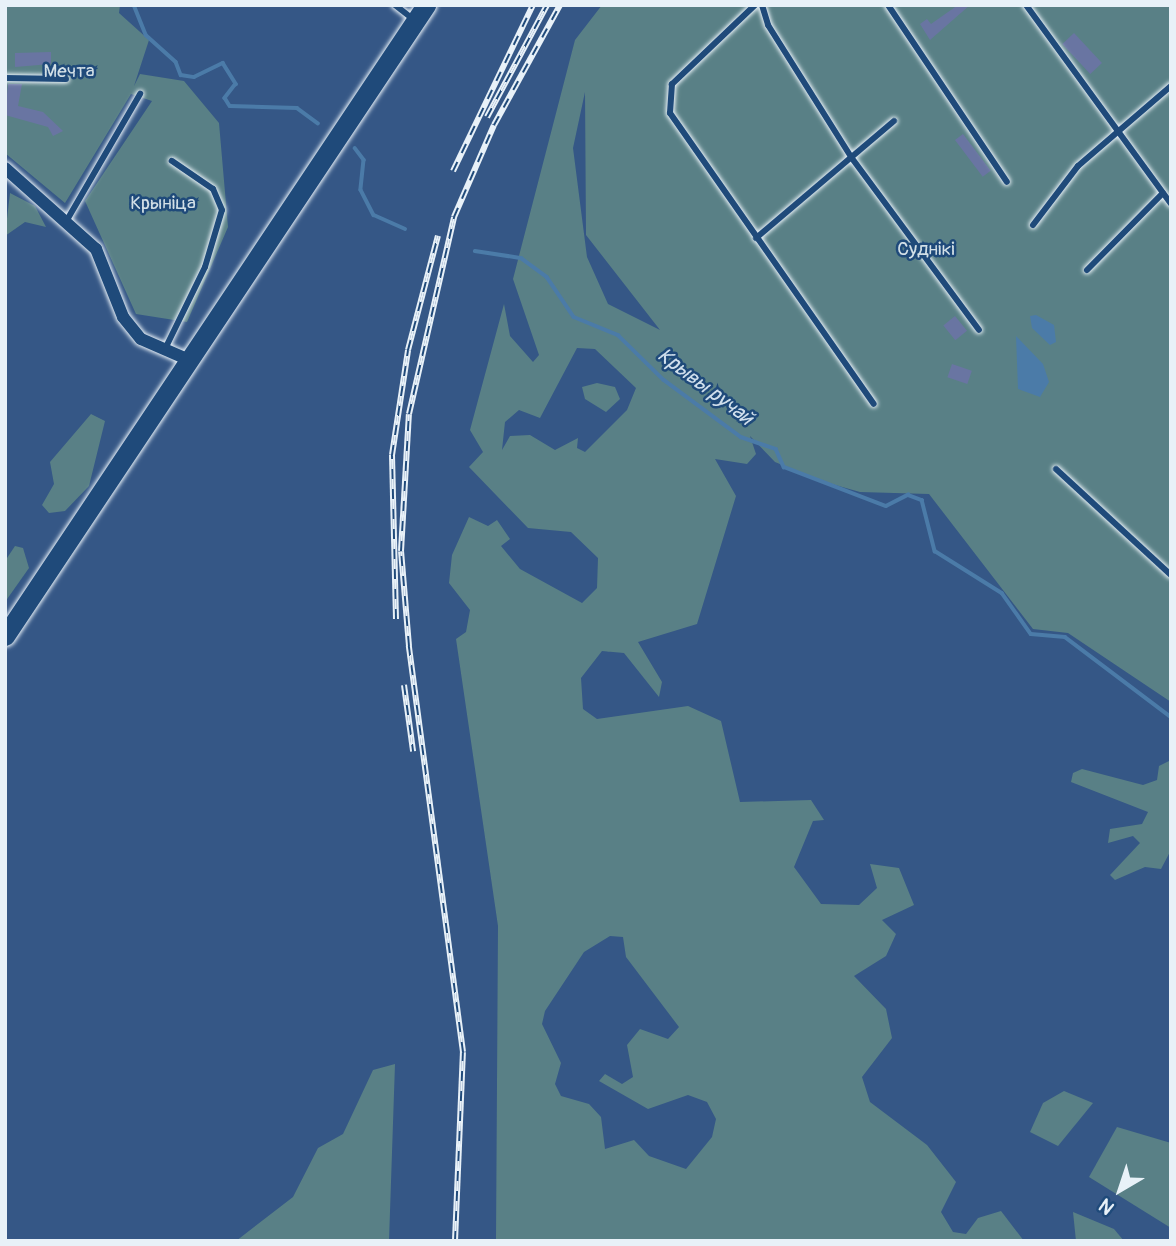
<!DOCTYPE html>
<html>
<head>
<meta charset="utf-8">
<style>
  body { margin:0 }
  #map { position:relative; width:1176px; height:1246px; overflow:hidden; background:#355786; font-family:Pangolin,sans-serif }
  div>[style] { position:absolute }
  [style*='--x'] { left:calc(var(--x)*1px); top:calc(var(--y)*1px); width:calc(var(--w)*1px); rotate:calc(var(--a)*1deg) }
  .green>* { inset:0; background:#598086 }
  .water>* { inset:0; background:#4b7ba8 }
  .stream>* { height:3.5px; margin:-1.75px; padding:0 1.75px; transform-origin:1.75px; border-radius:1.75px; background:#4b7ba8 }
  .building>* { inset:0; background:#6975a2; transform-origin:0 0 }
  .roads { filter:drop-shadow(0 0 2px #e8f1f8) drop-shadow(0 0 2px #e8f1f8) }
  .service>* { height:6px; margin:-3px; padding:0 3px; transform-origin:3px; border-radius:3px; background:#1f4a7a }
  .minor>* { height:12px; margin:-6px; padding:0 6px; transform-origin:6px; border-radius:6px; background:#1f4a7a }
  .primary>* { height:19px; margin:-9.5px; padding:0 9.5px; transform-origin:9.5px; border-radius:9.5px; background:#1f4a7a }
  .rail>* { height:6px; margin-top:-3px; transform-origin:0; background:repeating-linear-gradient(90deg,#1f4a7a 0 10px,#e8f1f8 0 20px); box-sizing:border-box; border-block:2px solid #e8f1f8 }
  span { translate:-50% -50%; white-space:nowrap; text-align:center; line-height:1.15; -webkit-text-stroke:5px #1f4a7a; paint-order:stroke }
  .park-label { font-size:19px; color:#d3e0e7 }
  .water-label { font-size:21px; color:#d0dfec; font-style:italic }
  .frame { position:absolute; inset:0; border:7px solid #e8f1f8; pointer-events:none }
  .north { position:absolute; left:1085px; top:1155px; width:70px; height:70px; -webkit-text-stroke:5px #1f4a7a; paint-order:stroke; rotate:219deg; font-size:19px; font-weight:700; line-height:28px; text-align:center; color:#e8f1f8 }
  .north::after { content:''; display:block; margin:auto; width:24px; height:32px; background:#e8f1f8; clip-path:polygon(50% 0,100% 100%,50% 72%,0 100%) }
</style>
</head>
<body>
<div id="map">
  <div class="green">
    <div style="clip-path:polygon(5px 5px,120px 5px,119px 13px,149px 40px,134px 86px,140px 74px,184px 81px,219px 123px,228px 227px,187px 322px,136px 314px,85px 201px,152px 101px,131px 94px,65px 203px,5px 153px)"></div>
    <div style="clip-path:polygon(evenodd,602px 5px,1171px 5px,1171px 702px,1068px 633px,1033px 629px,929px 494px,860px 492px,821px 481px,775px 462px,750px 436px,756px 454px,747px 464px,715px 459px,736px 496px,697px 624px,638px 642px,662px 682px,659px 697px,624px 653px,602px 651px,581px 678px,583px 709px,597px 719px,688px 706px,721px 721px,740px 802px,811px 800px,824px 820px,813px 821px,794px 867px,821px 904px,859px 905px,877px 888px,870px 864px,899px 868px,914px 905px,882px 920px,896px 934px,886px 956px,854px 976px,886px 1009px,892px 1038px,862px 1077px,870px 1102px,927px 1145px,956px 1182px,941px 1212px,953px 1232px,966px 1234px,978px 1218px,1001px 1211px,1024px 1241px,496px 1241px,498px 926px,456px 639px,466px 632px,470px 610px,449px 583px,452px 555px,469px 517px,488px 526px,497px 520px,510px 539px,501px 546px,520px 569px,582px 603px,597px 588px,598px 558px,571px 532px,528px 528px,469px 467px,483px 452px,470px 430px,504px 304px,510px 336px,533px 362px,539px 355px,513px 279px,575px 40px,602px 5px,585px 92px,586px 235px,660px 330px,608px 304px,587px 257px,573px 148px,585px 92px,602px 5px,577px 348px,595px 349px,636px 388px,627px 410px,585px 452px,577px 448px,578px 438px,555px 450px,530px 435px,510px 436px,502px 450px,505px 422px,519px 410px,540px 418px,577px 348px,602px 5px,610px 936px,623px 937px,626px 957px,679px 1027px,668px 1039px,640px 1029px,627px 1045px,633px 1077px,622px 1084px,605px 1074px,599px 1081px,648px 1109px,688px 1095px,707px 1102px,716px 1119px,712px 1137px,686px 1169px,649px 1156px,634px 1140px,605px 1149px,601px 1117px,589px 1104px,561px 1096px,555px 1084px,561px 1063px,542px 1024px,545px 1011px,584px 952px,610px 936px)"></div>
    <div style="clip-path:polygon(10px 193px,35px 206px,46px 227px,25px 222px,5px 236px)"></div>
    <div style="clip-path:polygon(597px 383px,615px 387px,620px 399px,606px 412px,585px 399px,582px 387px)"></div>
    <div style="clip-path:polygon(91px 414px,105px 421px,89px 486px,65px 511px,49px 513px,42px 505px,54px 484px,50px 462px)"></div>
    <div style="clip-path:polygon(15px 546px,23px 548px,29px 568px,5px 602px,5px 561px)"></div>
    <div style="clip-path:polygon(1171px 760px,1171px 850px,1161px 869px,1145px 867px,1115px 880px,1110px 875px,1140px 843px,1133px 836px,1108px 843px,1110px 829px,1142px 824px,1148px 812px,1071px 782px,1073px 773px,1082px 769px,1143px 785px,1157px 780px,1159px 766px)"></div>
    <div style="clip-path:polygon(395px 1064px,389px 1241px,236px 1241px,293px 1197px,318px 1148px,343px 1134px,373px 1070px)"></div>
    <div style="clip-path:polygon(1064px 1091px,1093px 1103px,1058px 1146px,1030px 1132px,1043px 1103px)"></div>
    <div style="clip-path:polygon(1117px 1127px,1171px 1143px,1171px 1228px,1089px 1177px)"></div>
    <div style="clip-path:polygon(1073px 1212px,1114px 1229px,1124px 1241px,1076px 1241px)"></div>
  </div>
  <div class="water">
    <div style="clip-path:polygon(1036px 315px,1054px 325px,1056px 342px,1050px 345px,1032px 328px,1030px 316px)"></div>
    <div style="clip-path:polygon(1016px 336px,1043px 364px,1049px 382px,1040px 397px,1018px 389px)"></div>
  </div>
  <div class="stream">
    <div style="--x:134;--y:5;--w:32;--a:68"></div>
    <div style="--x:146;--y:35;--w:40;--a:42"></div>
    <div style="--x:176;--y:62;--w:14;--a:69"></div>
    <div style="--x:181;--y:75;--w:13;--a:9"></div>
    <div style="--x:194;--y:77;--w:32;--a:-26"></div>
    <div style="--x:223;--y:63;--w:25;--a:58"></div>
    <div style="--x:236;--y:84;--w:18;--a:128"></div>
    <div style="--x:225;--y:98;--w:9;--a:58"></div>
    <div style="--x:230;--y:106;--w:67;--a:1.7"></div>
    <div style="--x:297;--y:108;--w:26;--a:36"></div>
    <div style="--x:355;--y:148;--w:15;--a:53"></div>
    <div style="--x:364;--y:160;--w:30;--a:96"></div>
    <div style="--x:361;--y:190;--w:28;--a:63"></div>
    <div style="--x:374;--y:215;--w:34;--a:24"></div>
    <div style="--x:475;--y:251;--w:47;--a:8.7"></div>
    <div style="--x:521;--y:258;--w:32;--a:36"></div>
    <div style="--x:547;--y:277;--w:48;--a:56"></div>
    <div style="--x:574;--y:317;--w:48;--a:22.2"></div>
    <div style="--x:618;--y:335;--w:64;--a:44.4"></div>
    <div style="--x:664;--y:380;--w:96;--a:36.5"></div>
    <div style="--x:741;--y:437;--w:37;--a:19"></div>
    <div style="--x:776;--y:449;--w:20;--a:66"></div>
    <div style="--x:784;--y:467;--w:109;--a:20.9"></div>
    <div style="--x:886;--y:506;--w:25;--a:-27"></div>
    <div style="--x:908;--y:495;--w:15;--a:20"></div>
    <div style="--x:922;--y:500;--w:53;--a:75.7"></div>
    <div style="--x:935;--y:551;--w:79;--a:32.1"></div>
    <div style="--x:1002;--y:593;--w:50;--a:54.7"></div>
    <div style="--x:1031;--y:634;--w:34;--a:5"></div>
    <div style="--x:1065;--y:637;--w:133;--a:37"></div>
  </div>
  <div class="building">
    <div style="clip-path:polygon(958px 5px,970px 5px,930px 40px,920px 24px,927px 19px,931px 24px)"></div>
    <div style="left:1074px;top:33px;width:41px;height:16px;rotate:47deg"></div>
    <div style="clip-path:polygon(51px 52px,51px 64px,15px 67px,15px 53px)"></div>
    <div style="clip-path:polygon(8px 84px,22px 84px,18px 106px,43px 112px,63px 131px,53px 136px,48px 127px,5px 115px)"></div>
    <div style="left:963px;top:134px;width:46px;height:10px;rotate:53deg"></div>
    <div style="left:955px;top:316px;width:19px;height:15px;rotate:51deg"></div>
    <div style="left:952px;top:364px;width:21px;height:14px;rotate:19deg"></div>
  </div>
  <div class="roads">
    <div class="service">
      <div style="--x:395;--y:5;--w:23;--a:38"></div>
      <div style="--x:755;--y:5;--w:115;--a:136.4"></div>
      <div style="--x:672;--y:84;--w:29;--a:94"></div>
      <div style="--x:670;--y:113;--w:355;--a:55"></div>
      <div style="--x:762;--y:5;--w:21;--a:73"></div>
      <div style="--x:768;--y:25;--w:156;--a:57.8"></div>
      <div style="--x:851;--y:157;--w:215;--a:53.5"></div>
      <div style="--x:888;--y:5;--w:213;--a:56.1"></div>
      <div style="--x:1026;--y:5;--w:246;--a:53.9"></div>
      <div style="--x:5;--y:78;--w:61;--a:0.9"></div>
      <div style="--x:67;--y:220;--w:146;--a:-59.9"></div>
      <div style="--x:1033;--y:225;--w:74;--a:-52.7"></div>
      <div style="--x:1078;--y:166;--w:123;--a:-40.7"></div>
      <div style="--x:756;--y:238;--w:181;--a:-40.3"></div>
      <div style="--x:1087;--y:270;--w:108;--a:-45.4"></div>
      <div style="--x:165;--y:349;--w:91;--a:-64"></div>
      <div style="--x:205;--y:267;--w:59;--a:-73.4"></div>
      <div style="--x:222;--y:210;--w:23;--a:-113"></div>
      <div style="--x:213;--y:189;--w:50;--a:-145.7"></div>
      <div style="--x:1056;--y:469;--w:156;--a:42.7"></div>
    </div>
    <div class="minor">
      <div style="--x:5;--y:168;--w:122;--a:41.7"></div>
      <div style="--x:96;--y:249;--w:73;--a:68.3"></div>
      <div style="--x:123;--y:317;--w:28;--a:51"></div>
      <div style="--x:141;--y:339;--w:52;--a:23.6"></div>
    </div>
    <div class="primary">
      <div style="--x:5;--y:636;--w:759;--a:-56.29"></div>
    </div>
  </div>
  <div class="rail">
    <div style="--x:487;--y:117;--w:127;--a:-61.8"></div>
    <div style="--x:453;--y:171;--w:184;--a:-64.3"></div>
    <div style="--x:396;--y:619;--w:164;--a:-91.4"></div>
    <div style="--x:392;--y:455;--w:106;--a:-81.3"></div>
    <div style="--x:408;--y:350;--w:118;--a:-75.3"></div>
    <div style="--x:404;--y:685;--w:67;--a:82.2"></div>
    <div style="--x:455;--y:1241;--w:189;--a:-87.6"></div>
    <div style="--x:463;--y:1052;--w:410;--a:-97.6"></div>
    <div style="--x:409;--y:646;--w:95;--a:-94.8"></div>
    <div style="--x:401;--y:551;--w:137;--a:-86.7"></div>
    <div style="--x:409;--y:414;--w:202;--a:-77.1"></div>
    <div style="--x:454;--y:217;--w:100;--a:-66.5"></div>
    <div style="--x:494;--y:125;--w:137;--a:-61.2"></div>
  </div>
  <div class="park-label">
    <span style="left:69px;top:72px">Мечта</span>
    <span style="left:163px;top:204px">Крыніца</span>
    <span style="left:926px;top:250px">Суднікі</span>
  </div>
  <div class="water-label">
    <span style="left:705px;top:387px;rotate:37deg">Крывы ручай</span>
  </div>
  <div class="frame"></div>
  <div class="north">N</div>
</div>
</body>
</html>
